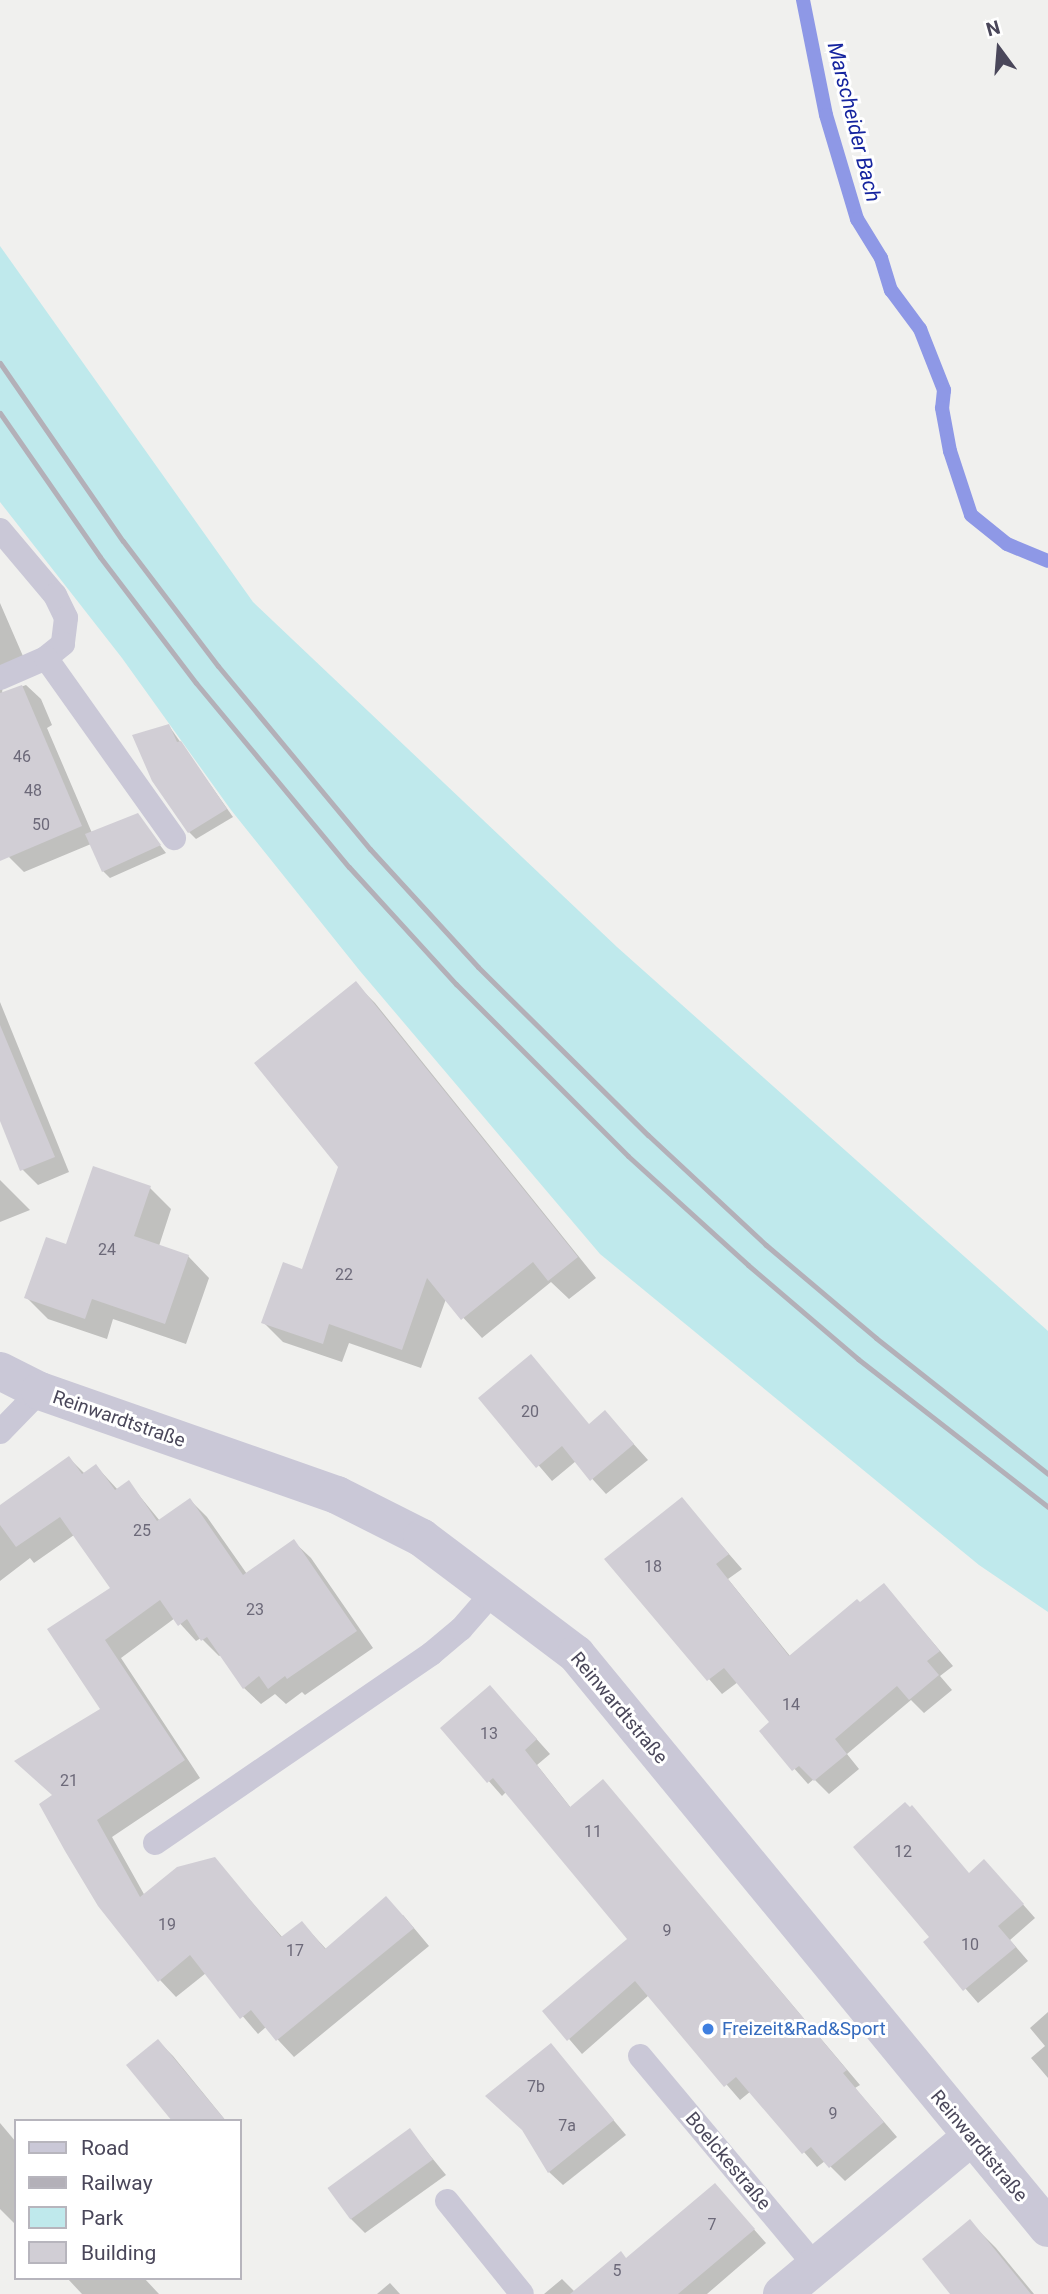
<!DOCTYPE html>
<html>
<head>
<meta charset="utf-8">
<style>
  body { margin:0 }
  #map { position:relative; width:1048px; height:2294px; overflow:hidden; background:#f0f0ee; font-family:Roboto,sans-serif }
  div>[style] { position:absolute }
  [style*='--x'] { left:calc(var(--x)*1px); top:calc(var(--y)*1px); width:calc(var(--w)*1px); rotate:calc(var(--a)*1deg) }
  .green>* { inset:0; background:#bfe9ec }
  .shadow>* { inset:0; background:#0003 }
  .stream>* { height:14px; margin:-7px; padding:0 7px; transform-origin:7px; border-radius:7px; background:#8e98e6 }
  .building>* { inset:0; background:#d1ced5; transform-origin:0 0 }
  .service>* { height:24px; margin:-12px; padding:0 12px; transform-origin:12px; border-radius:12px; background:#cac8d7 }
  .minor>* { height:38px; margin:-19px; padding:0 19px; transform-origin:19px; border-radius:19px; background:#cac8d7 }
  .rail>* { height:5px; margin:-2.5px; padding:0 2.5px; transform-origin:2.5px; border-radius:2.5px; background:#b3b0b8 }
  .dots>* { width:19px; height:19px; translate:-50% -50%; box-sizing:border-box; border:4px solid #fff; border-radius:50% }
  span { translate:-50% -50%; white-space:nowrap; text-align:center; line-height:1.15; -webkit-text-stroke:6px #fff; paint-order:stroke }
  .number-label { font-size:16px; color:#6c6979 }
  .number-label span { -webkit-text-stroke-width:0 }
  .street-label { font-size:19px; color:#4a475a }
  .shop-label { font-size:19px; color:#366cbe }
  .left { translate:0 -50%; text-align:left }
  .water-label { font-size:21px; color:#15249f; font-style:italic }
  .legend { position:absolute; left:14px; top:2119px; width:228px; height:161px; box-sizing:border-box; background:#fff; border:2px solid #b7b5bd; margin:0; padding:9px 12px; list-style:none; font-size:21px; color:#4a475a }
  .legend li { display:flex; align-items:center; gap:14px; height:35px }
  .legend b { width:35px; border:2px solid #b7b5bd }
  .north { position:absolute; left:964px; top:14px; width:70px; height:70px; -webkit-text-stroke:5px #fff; paint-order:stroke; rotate:344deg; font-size:19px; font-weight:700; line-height:28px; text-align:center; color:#4a475a }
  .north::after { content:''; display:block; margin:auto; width:24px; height:32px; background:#4a475a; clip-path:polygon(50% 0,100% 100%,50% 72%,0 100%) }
</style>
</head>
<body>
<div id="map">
  <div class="green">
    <div style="clip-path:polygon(0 246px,253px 602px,617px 947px,1048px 1331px,1048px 1612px,979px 1565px,600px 1254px,360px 971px,231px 810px,122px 658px,0 502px)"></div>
  </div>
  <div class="shadow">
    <div style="clip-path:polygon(0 603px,29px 670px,3px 683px,2px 694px,26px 685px,41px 699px,52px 725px,47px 728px,92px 833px,137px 815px,166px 853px,110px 878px,103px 871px,91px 844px,24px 872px,9px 857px,0 835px)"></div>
    <div style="clip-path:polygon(169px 726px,233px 817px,196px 839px,189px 832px)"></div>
    <div style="clip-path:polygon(356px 984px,375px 1003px,596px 1278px,569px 1299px,551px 1282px,482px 1338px,446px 1299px,421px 1368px,349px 1343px,342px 1362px,283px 1342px,263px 1322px,303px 1271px,340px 1167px)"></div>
    <div style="clip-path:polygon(0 1002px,69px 1172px,38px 1185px,23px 1170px,0 1114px)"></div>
    <div style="clip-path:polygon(0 1180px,30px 1210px,0 1222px)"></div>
    <div style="clip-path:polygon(150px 1188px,171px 1209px,159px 1246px,188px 1256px,209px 1278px,186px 1344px,113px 1319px,107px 1339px,48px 1319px,26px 1297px,67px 1246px)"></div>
    <div style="clip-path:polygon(481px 1398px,590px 1425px,605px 1412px,648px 1460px,606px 1494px,576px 1461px,552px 1481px)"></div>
    <div style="clip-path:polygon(69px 1458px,85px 1474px,96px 1466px,118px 1490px,129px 1483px,160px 1521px,190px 1500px,207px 1517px,247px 1574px,294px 1542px,311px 1558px,373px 1648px,305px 1695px,302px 1692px,286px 1704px,275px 1694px,261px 1704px,244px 1688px,221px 1655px,219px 1656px,201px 1638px,196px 1641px,175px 1618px,121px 1658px,200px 1778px,112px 1837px,145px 1896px,214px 1859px,283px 1938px,302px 1923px,327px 1950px,403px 1915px,429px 1946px,294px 2057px,266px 2027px,258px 2034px,206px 1973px,176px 1997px,160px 1980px,54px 1796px,103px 1710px,49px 1629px,113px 1588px,74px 1535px,34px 1563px,30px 1558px,0 1581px,0 1509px)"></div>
    <div style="clip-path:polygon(682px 1500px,742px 1569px,728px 1579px,790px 1656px,884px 1585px,953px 1666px,940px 1676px,952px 1690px,924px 1713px,911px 1700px,847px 1754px,859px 1769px,829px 1794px,814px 1779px,808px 1784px,761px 1731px,772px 1722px,738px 1682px,722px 1694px,606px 1560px)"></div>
    <div style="clip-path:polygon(490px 1687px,550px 1754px,537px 1765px,571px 1808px,603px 1781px,860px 2085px,855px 2088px,897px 2137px,845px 2181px,825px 2161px,817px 2167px,751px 2091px,740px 2100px,649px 1995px,582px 2054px,545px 2011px,629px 1939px,506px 1792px,502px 1796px,443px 1729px)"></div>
    <div style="clip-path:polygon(970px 1874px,997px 1875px,1035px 1918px,1010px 1940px,1028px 1961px,978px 2003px,926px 1943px)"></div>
    <div style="clip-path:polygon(1048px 2012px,1048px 2078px,1031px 2058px,1045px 2046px,1030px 2028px)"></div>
    <div style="clip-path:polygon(158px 2041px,173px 2056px,226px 2121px,174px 2121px)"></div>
    <div style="clip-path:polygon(551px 2046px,626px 2135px,563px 2185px,549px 2172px,526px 2132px)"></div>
    <div style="clip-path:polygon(0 2123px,16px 2142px,16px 2225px,0 2209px)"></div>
    <div style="clip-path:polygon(410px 2131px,446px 2175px,365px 2233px,350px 2218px)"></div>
    <div style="clip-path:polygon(715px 2185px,766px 2243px,707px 2294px,544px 2294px,562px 2279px,575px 2292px,627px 2260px)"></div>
    <div style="clip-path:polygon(970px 2222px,996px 2248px,1034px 2294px,952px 2294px)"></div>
    <div style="clip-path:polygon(67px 2278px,144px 2278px,159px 2294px,82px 2294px)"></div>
    <div style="clip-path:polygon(390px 2283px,400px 2294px,377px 2294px)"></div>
  </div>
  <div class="stream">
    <div style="--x:803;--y:0;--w:117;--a:78.7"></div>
    <div style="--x:826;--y:115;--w:109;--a:73.4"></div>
    <div style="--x:857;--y:219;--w:46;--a:58.4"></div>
    <div style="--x:881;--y:258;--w:34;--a:73"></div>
    <div style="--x:891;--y:290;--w:49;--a:53.4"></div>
    <div style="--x:920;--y:329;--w:66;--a:68.5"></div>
    <div style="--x:944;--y:390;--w:18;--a:96"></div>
    <div style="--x:942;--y:408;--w:44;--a:79.5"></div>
    <div style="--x:950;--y:451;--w:67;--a:71.8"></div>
    <div style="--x:971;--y:515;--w:46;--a:38.9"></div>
    <div style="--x:1007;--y:544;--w:44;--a:22.5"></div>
  </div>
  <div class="building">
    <div style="clip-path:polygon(22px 685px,82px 826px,0 861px,0 693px)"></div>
    <div style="clip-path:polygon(169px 724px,177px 742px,181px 741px,227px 809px,188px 833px,152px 781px,132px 735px)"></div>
    <div style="clip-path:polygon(138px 813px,161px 845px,102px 872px,85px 834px)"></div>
    <div style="clip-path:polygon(356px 981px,578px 1257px,548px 1281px,533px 1262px,461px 1320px,427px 1278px,402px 1350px,329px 1324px,323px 1344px,261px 1323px,283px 1262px,302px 1269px,338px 1167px,254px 1063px)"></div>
    <div style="clip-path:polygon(0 1025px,55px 1157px,20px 1171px,0 1121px)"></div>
    <div style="clip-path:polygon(93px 1166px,151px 1186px,134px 1236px,189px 1255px,165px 1324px,92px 1299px,85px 1319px,24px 1298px,46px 1237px,66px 1244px)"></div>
    <div style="clip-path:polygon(531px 1354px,589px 1424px,605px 1410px,634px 1444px,590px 1481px,562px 1446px,536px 1468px,478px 1398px)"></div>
    <div style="clip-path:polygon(69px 1456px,82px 1474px,96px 1464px,115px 1490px,129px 1480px,157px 1521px,190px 1498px,243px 1575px,294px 1539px,357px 1631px,287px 1679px,285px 1676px,268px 1689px,259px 1676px,243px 1689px,207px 1637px,201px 1641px,187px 1619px,178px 1626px,160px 1600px,105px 1640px,185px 1760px,97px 1820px,140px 1897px,177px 1867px,215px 1857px,281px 1937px,302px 1921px,325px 1949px,386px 1896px,414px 1928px,276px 2041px,251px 2010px,240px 2019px,190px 1955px,158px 1982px,98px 1906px,65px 1851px,39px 1804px,52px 1795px,14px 1761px,100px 1709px,47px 1629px,110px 1588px,60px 1517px,16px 1547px,0 1525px,0 1505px)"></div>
    <div style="clip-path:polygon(682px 1497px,729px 1554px,716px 1564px,789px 1656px,857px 1599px,860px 1602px,884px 1583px,940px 1651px,927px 1661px,939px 1675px,909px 1700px,897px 1686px,835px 1739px,847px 1754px,814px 1781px,799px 1766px,792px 1771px,759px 1731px,769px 1722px,724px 1668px,707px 1681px,604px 1559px)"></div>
    <div style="clip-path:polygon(490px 1685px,537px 1739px,525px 1750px,570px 1807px,603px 1779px,847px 2070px,843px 2073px,884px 2122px,829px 2168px,811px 2147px,802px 2154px,736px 2077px,724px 2087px,635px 1981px,567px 2041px,542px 2011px,627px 1939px,493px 1778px,487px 1783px,440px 1728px)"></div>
    <div style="clip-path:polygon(905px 1802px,910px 1807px,912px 1805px,969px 1873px,984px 1859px,1024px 1904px,998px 1926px,1016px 1947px,963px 1991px,923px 1942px,929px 1937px,853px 1847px)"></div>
    <div style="clip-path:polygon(158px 2039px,226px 2121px,172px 2121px,126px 2065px)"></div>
    <div style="clip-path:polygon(551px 2043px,614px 2120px,548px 2173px,522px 2130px,485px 2096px)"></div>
    <div style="left:410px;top:2128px;width:39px;height:102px;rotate:54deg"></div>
    <div style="clip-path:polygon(715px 2183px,755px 2229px,678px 2294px,570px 2294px,621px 2251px,626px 2258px)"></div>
    <div style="clip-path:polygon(970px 2219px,1031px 2294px,950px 2294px,922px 2259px)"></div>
  </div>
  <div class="service">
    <div style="--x:0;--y:530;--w:85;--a:49.8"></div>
    <div style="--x:55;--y:595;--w:25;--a:64"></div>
    <div style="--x:66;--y:618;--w:26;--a:97"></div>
    <div style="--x:63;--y:644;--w:22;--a:141"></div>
    <div style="--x:46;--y:658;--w:50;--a:156.5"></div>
    <div style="--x:46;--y:658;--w:221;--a:54.6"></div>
    <div style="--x:0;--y:1432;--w:57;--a:-45.7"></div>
    <div style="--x:155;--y:1843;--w:335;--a:-34.4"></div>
    <div style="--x:431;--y:1654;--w:39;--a:-40"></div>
    <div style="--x:461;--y:1629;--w:50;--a:-49"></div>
    <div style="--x:640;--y:2056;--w:273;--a:50.1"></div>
    <div style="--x:447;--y:2201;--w:119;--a:51.1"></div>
  </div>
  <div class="minor">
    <div style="--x:0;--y:1371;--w:45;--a:26.6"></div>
    <div style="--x:40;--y:1391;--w:315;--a:19.3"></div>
    <div style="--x:337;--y:1495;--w:95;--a:26.8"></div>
    <div style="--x:422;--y:1538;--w:193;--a:37"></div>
    <div style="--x:576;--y:1654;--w:743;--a:50.57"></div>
    <div style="--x:782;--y:2294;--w:246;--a:-39.7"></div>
  </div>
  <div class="rail">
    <div style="--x:0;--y:363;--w:216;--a:55.4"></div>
    <div style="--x:123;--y:541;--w:157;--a:52.8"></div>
    <div style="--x:218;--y:666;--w:238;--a:50.3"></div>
    <div style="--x:370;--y:849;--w:160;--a:47.5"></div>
    <div style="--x:478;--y:967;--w:239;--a:44.7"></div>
    <div style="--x:648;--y:1135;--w:161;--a:43"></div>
    <div style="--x:766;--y:1245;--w:144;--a:40.2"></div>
    <div style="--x:876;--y:1338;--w:219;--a:38.3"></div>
    <div style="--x:0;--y:413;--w:175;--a:55.2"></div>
    <div style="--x:100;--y:557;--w:158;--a:52.7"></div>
    <div style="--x:196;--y:683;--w:239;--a:50.3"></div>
    <div style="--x:349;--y:867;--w:159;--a:47.6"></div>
    <div style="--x:456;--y:984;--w:243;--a:45"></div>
    <div style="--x:628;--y:1156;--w:162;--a:42.2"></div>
    <div style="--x:748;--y:1265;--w:145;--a:40.5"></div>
    <div style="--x:858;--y:1359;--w:241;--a:37.9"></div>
  </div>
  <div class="dots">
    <div style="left:708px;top:2029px;background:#3f7fe0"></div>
  </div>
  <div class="number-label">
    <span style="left:22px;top:757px">46</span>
    <span style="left:33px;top:791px">48</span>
    <span style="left:41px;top:825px">50</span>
    <span style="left:107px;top:1250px">24</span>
    <span style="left:344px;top:1275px">22</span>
    <span style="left:530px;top:1412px">20</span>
    <span style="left:142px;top:1531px">25</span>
    <span style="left:653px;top:1567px">18</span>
    <span style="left:255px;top:1610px">23</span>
    <span style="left:791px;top:1705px">14</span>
    <span style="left:489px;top:1734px">13</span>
    <span style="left:69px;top:1781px">21</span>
    <span style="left:593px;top:1832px">11</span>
    <span style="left:903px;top:1852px">12</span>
    <span style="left:167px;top:1925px">19</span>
    <span style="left:667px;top:1931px">9</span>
    <span style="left:970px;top:1945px">10</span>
    <span style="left:295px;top:1951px">17</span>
    <span style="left:536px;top:2087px">7b</span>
    <span style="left:833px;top:2114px">9</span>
    <span style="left:567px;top:2126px">7a</span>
    <span style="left:712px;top:2225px">7</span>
    <span style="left:617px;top:2271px">5</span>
  </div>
  <div class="street-label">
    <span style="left:119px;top:1419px;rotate:19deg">Reinwardtstraße</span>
    <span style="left:619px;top:1708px;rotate:50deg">Reinwardtstraße</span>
    <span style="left:979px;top:2146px;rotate:50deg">Reinwardtstraße</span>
    <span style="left:728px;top:2161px;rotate:50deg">Boelckestraße</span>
  </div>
  <div class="shop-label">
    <span class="left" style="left:722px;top:2029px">Freizeit&amp;Rad&amp;Sport</span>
  </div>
  <div class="water-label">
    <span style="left:854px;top:122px;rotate:76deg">Marscheider Bach</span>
  </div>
  <ul class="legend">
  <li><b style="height:9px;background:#cac8d7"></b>Road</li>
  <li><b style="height:9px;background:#b3b0b8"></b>Railway</li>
  <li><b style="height:19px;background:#bfe9ec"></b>Park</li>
  <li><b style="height:19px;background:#d1ced5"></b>Building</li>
  </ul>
  <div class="north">N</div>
</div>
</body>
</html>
